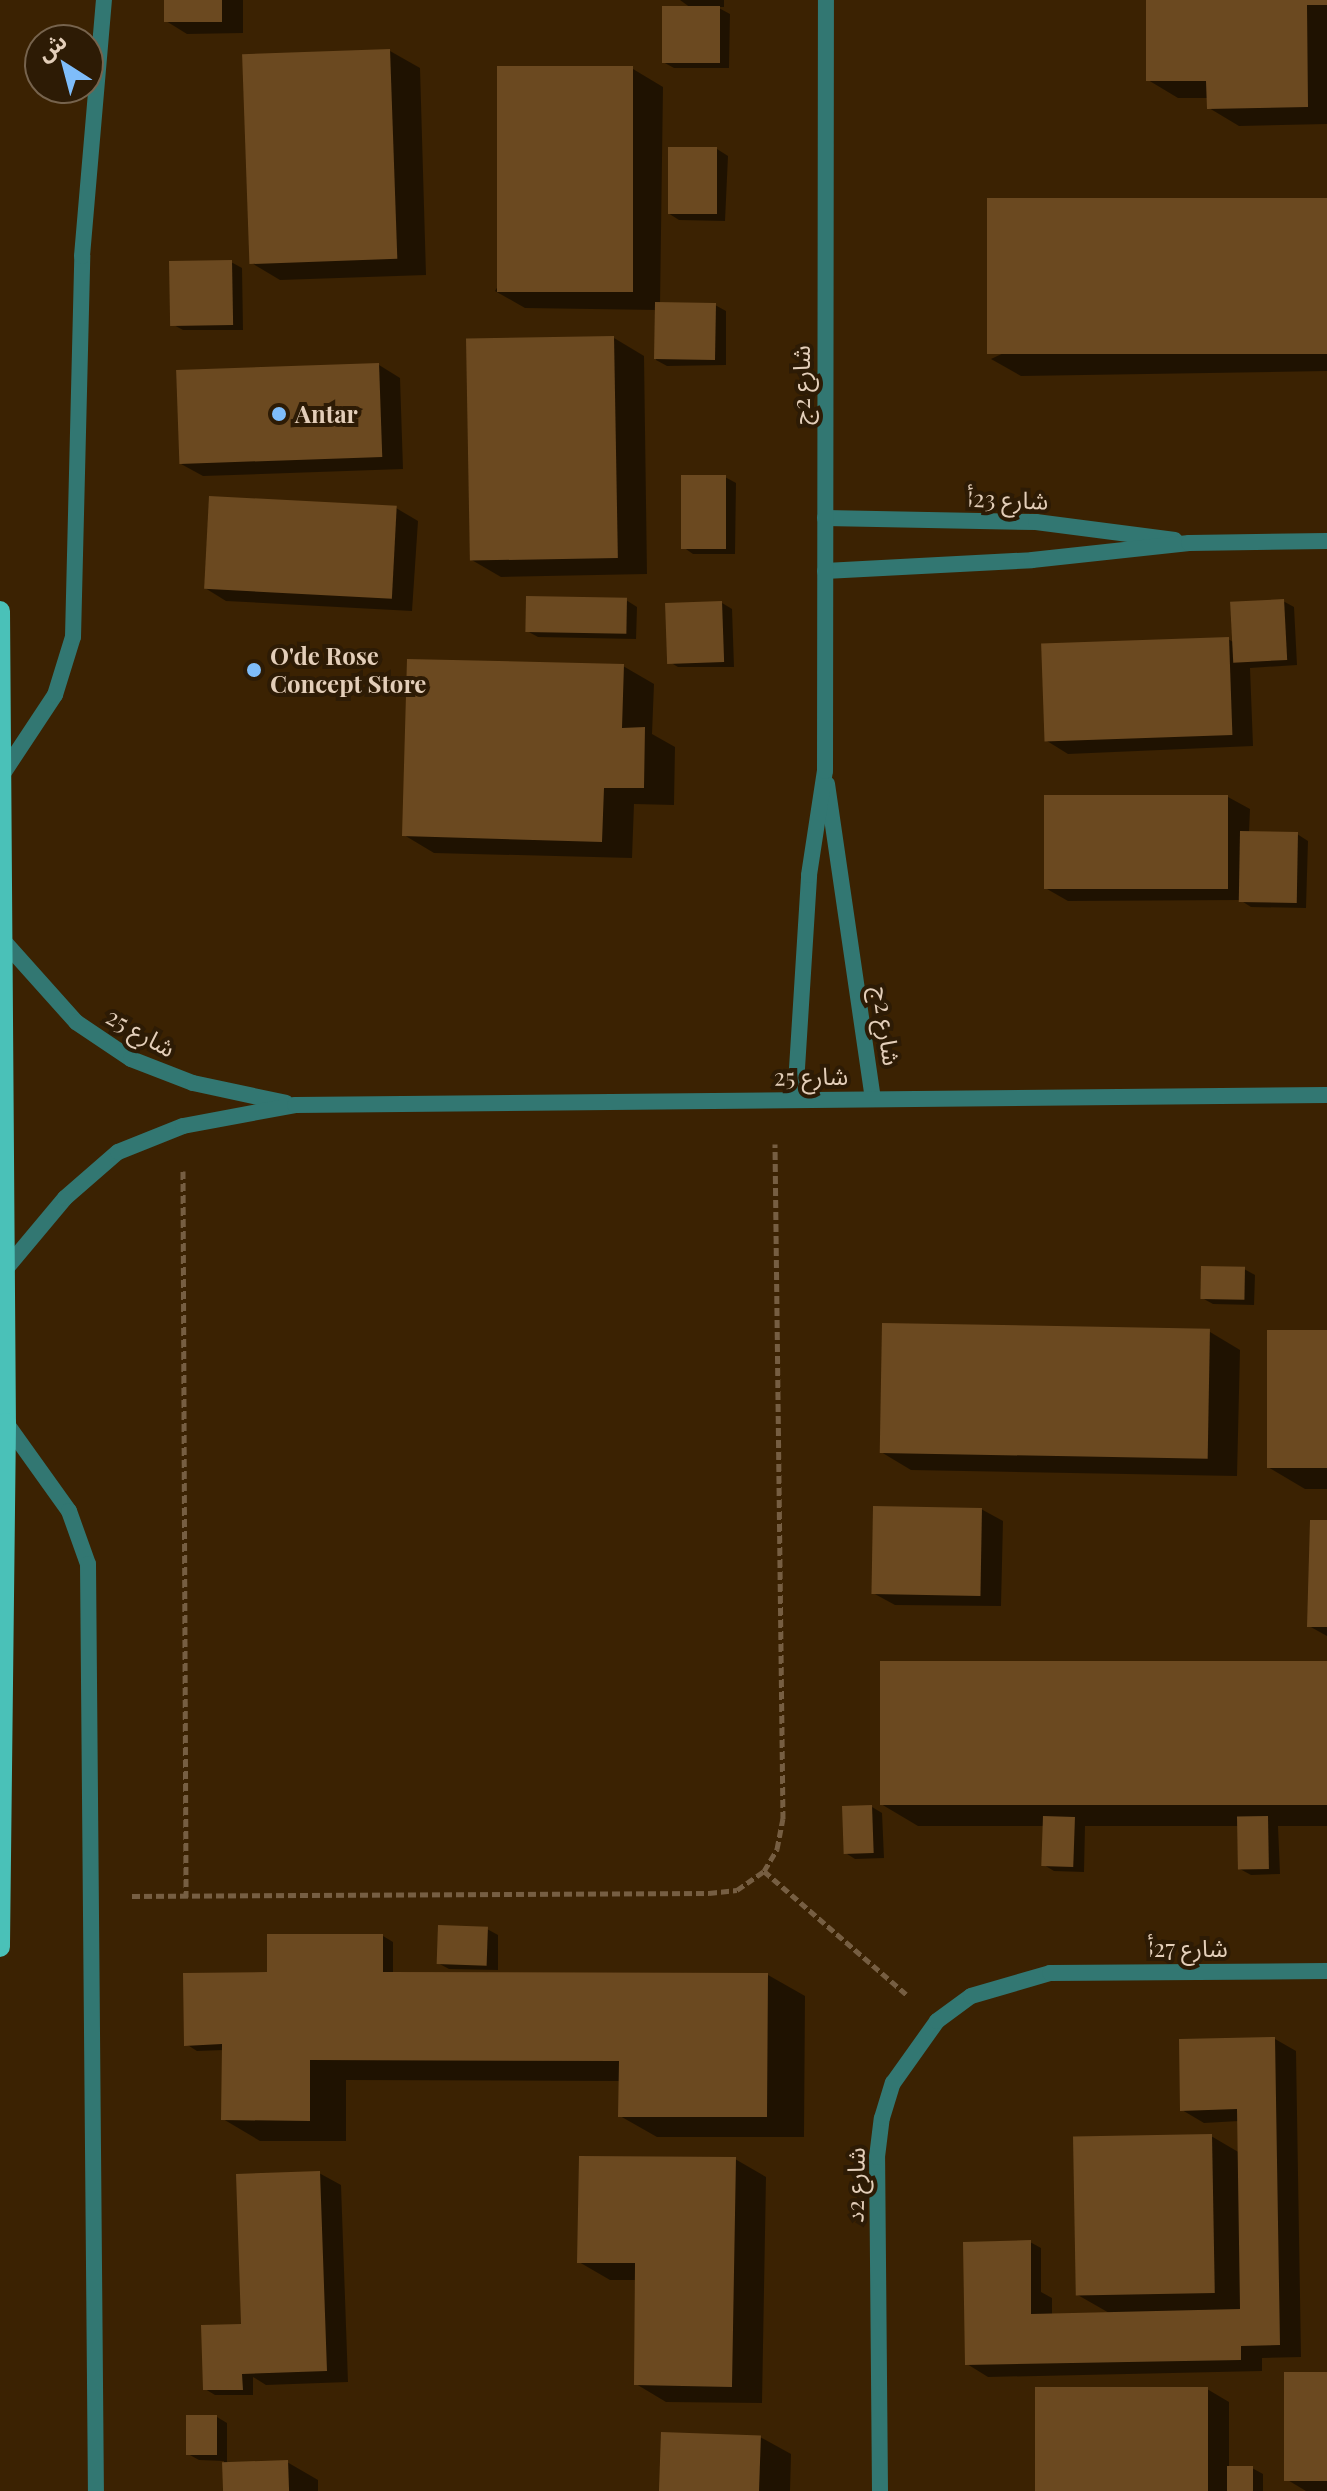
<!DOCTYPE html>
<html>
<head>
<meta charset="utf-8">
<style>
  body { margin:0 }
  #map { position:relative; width:1327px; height:2491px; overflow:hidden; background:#3b2202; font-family:"Playfair Display","Noto Sans Arabic",serif }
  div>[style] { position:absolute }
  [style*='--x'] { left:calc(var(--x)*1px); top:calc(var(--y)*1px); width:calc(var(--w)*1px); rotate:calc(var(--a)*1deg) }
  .shadow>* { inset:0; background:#0007 }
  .building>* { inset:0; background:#6b4920; transform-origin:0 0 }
  .path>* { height:5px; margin-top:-2.5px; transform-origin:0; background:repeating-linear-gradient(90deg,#765e42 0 8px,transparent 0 12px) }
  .street>* { height:16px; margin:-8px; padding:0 8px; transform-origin:8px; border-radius:8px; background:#327772 }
  .primary>* { height:20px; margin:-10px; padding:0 10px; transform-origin:10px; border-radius:10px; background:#4ac1b8 }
  .dots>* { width:22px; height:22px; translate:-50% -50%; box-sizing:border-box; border:4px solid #2d1b05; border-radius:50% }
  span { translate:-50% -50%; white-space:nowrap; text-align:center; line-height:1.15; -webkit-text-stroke:8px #2d1b05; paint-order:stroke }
  .street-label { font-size:24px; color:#e3ceb9 }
  .poi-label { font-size:24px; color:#e3ceb9; font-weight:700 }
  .left { translate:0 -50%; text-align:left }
  .north { position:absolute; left:24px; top:24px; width:80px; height:80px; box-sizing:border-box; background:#2d1b05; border:2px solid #76634d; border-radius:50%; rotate:324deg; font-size:22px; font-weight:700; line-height:32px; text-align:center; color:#e3ceb9 }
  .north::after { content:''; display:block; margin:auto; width:28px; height:36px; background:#7fbdfa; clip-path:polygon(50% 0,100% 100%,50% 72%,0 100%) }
</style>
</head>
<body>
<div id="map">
  <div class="shadow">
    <div style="clip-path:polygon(166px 0,243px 0,243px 33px,187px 34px,166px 21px)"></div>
    <div style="clip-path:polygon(680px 0,724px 0,724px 7px,717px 7px,730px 14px,729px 68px,674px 68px,663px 62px,691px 8px)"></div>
    <div style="clip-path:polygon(1148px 0,1327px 0,1327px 124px,1239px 126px,1209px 108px,1209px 98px,1178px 98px,1148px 80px)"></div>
    <div style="clip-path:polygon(390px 51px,420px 68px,426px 275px,280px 280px,250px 262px)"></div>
    <div style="clip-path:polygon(633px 69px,663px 87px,660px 306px,715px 305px,726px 311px,726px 365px,667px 366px,656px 360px,657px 310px,525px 308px,495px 291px)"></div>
    <div style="clip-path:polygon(670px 149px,717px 149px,728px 156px,725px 221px,679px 220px,668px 213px)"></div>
    <div style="clip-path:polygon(1327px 200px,1327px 371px,1021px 376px,991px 359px)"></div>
    <div style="clip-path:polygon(231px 262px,242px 268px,243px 330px,183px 330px,172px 324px)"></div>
    <div style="clip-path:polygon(614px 338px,644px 356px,647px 574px,501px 577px,470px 559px)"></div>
    <div style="clip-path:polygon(379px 365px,400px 378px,403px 469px,203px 476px,181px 464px)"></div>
    <div style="clip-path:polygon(725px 477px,736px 483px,735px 554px,693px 554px,683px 547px)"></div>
    <div style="clip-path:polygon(396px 508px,418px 521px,412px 611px,226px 601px,205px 588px)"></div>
    <div style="clip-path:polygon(626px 600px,637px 607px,636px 639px,538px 637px,527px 631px)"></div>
    <div style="clip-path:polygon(1283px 601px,1294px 607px,1297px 665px,1250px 668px,1253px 746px,1068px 754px,1047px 741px,1228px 639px,1235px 643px)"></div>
    <div style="clip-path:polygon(722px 603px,732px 609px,734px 667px,678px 667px,668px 661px)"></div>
    <div style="clip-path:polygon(623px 666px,654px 684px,652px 734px,675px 747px,674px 805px,634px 804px,632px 858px,434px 853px,404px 835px)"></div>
    <div style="clip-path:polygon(1228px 797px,1250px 809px,1249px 833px,1297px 834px,1308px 841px,1306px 908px,1251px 907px,1240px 900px,1068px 901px,1047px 889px)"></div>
    <div style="clip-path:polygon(1244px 1269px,1255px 1275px,1254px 1305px,1213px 1304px,1202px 1298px)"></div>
    <div style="clip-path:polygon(1210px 1332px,1240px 1350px,1237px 1476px,911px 1470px,881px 1452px)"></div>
    <div style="clip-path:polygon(1327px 1332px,1327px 1489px,1305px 1489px,1268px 1467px)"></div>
    <div style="clip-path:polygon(981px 1509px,1003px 1521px,1001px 1606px,895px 1605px,873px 1593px)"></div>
    <div style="clip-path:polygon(1327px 1522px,1327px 1636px,1309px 1626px)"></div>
    <div style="clip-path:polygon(1327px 1663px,1327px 1826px,1278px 1826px,1280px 1874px,1251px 1875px,1240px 1869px,1239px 1826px,1085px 1826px,1084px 1872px,1054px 1871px,1044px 1865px,1045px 1826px,918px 1826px,881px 1804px)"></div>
    <div style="clip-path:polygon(872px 1807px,882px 1813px,884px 1858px,855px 1859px,844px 1852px)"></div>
    <div style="clip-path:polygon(487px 1929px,498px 1935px,498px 1970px,449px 1969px,438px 1963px)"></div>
    <div style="clip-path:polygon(383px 1936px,393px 1942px,393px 1974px,768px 1975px,805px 1996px,804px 2137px,657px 2137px,620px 2116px,620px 2081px,346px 2080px,346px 2141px,260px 2141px,223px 2119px,224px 2050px,197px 2051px,186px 2044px,269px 1974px)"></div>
    <div style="clip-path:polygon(1275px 2039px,1296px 2051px,1301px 2357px,1262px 2358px,1262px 2371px,988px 2377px,967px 2364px,1030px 2242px,1041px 2248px,1041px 2292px,1052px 2298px,1052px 2316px,1111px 2314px,1076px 2294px,1211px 2136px,1240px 2153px,1239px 2121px,1204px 2123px,1182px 2110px)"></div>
    <div style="clip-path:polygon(735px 2159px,766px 2177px,762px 2403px,666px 2402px,636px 2384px,637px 2280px,610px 2280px,579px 2262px)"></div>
    <div style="clip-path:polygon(319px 2173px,341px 2185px,348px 2382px,266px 2385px,253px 2377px,253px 2395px,215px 2395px,205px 2389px,243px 2326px)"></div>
    <div style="clip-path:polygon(1327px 2374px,1327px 2491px,1306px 2491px,1286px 2479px)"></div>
    <div style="clip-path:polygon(1207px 2389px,1229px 2402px,1229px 2468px,1252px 2468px,1263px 2474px,1263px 2491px,1037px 2491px)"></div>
    <div style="clip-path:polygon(217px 2417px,227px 2423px,227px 2463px,287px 2462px,318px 2480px,318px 2491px,225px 2491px,224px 2461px,199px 2460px,188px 2454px)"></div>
    <div style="clip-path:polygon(760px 2437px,791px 2454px,790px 2491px,661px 2491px)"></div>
  </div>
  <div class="building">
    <div style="left:164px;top:0;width:58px;height:22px"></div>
    <div style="clip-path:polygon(1146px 0,1327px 0,1327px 5px,1307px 5px,1308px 107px,1207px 109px,1206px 81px,1146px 81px)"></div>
    <div style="left:662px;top:6px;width:58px;height:57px"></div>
    <div style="left:390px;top:49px;width:210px;height:148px;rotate:88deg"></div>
    <div style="left:497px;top:66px;width:136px;height:226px"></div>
    <div style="left:668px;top:147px;width:49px;height:67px"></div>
    <div style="left:1327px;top:198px;width:156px;height:340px;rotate:90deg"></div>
    <div style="left:232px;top:260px;width:65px;height:63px;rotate:89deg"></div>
    <div style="left:716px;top:303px;width:57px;height:61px;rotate:91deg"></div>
    <div style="left:614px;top:336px;width:222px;height:148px;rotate:89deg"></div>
    <div style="left:379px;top:363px;width:94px;height:203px;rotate:88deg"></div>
    <div style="left:681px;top:475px;width:45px;height:74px"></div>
    <div style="left:209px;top:496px;width:188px;height:93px;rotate:3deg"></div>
    <div style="left:526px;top:596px;width:101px;height:36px;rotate:1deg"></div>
    <div style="left:1284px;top:599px;width:61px;height:54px;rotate:87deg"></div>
    <div style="left:722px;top:601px;width:61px;height:57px;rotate:88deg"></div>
    <div style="left:1229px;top:637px;width:98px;height:188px;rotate:88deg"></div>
    <div style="clip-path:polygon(407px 659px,624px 664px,622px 728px,645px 727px,644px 788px,604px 788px,602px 842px,402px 836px)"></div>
    <div style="left:1228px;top:795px;width:94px;height:184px;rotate:90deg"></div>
    <div style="left:1240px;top:831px;width:58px;height:71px;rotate:1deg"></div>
    <div style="left:1201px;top:1266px;width:44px;height:33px;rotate:1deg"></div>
    <div style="left:882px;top:1323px;width:328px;height:130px;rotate:1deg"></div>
    <div style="left:1327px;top:1330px;width:138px;height:60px;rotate:90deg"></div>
    <div style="left:873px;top:1506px;width:109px;height:88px;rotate:1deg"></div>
    <div style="clip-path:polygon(1310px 1520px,1327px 1520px,1327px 1627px,1307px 1627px)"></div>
    <div style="left:880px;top:1661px;width:447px;height:144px"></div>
    <div style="left:872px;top:1805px;width:48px;height:30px;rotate:88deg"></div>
    <div style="left:1043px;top:1816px;width:32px;height:50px;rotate:2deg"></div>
    <div style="left:1268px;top:1816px;width:53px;height:31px;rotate:89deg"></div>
    <div style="left:438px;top:1925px;width:50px;height:39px;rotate:2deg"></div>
    <div style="clip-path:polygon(267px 1934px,383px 1934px,383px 1972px,768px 1973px,767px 2117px,618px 2117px,619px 2061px,310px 2060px,310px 2121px,221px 2120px,222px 2044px,184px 2046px,183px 1973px,267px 1972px)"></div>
    <div style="clip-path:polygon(1275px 2037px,1280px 2345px,1241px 2346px,1241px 2360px,965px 2365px,963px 2242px,1031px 2240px,1031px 2314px,1240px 2309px,1237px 2109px,1180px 2111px,1179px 2039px)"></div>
    <div style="left:1212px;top:2134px;width:159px;height:139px;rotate:89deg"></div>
    <div style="clip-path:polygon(579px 2156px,736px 2157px,732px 2387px,634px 2385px,635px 2263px,577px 2263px)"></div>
    <div style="clip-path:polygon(320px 2171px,327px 2371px,242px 2374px,243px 2390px,203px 2390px,201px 2325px,241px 2324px,236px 2174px)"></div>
    <div style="left:1284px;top:2372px;width:43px;height:109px"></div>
    <div style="left:1208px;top:2387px;width:104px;height:173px;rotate:90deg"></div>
    <div style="left:186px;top:2415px;width:31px;height:40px"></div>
    <div style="left:661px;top:2432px;width:100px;height:59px;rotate:2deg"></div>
    <div style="left:288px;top:2460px;width:31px;height:66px;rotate:88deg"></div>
    <div style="left:1227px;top:2466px;width:26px;height:25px"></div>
  </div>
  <div class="path">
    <div style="--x:183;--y:1171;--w:726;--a:89.76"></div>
    <div style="--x:764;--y:1871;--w:188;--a:40.9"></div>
    <div style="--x:132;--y:1896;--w:577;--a:-0.3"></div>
    <div style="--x:709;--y:1893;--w:28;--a:-6"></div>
    <div style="--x:737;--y:1890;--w:33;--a:-35"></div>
    <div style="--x:764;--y:1871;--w:26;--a:-59"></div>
    <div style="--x:777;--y:1849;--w:31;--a:-79"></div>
    <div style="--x:783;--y:1819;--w:675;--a:-90.68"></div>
  </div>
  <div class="street">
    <div style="--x:825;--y:518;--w:211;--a:1.1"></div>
    <div style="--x:1036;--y:522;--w:140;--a:7.4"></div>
    <div style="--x:825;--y:571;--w:207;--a:-3"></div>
    <div style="--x:1032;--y:560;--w:158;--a:-6.2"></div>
    <div style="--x:1189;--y:543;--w:138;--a:-0.8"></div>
    <div style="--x:2;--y:775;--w:96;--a:-56.5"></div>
    <div style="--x:55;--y:695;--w:61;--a:-72.8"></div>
    <div style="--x:73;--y:637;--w:381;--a:-88.6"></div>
    <div style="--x:82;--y:256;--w:257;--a:-85.1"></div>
    <div style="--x:827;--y:784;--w:318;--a:81.7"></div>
    <div style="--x:1;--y:938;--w:113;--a:48.2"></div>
    <div style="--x:76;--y:1022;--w:66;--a:33.9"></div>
    <div style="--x:131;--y:1059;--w:66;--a:21.2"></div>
    <div style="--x:193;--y:1083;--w:95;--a:12.1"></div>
    <div style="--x:795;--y:1100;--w:225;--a:-86.4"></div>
    <div style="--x:809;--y:875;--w:105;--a:-81.3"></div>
    <div style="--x:825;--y:771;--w:771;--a:-89.93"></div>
    <div style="--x:4;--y:1271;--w:95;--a:-50.1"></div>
    <div style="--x:65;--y:1198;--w:70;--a:-41"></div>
    <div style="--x:118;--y:1152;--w:70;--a:-21.8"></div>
    <div style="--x:183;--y:1126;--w:114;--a:-10.6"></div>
    <div style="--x:295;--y:1105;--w:1032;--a:-0.56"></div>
    <div style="--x:6;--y:1423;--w:108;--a:54.4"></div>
    <div style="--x:69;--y:1511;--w:56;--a:70.3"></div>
    <div style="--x:88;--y:1564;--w:927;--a:89.51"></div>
    <div style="--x:880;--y:2491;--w:334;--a:-90.5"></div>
    <div style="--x:877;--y:2157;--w:39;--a:-83"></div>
    <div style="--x:882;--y:2118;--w:37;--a:-73"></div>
    <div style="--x:893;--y:2083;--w:76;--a:-54.6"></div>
    <div style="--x:937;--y:2021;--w:42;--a:-36.3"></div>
    <div style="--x:971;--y:1996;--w:82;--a:-16.2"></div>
    <div style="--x:1050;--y:1973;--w:277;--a:-0.4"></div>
  </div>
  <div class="primary">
    <div style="--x:0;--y:611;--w:812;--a:89.58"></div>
    <div style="--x:6;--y:1423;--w:524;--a:90.66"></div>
  </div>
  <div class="dots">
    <div style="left:279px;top:414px;background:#7fbdfa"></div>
    <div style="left:254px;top:670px;background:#7fbdfa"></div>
  </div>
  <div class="street-label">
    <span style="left:801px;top:385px;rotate:-90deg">شارع 2ج</span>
    <span style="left:1008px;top:499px;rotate:2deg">شارع 23أ</span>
    <span style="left:887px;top:1026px;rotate:82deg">شارع 2ج</span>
    <span style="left:141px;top:1032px;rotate:29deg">شارع 25</span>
    <span style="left:811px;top:1076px;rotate:-1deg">شارع 25</span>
    <span style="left:1188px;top:1948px">شارع 27أ</span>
    <span style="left:855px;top:2185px;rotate:-89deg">شارع 2د</span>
  </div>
  <div class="poi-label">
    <span class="left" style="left:295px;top:414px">Antar</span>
    <span class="left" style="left:270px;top:670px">O'de Rose<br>Concept Store</span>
  </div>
  <div class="north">ش</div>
</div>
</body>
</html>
